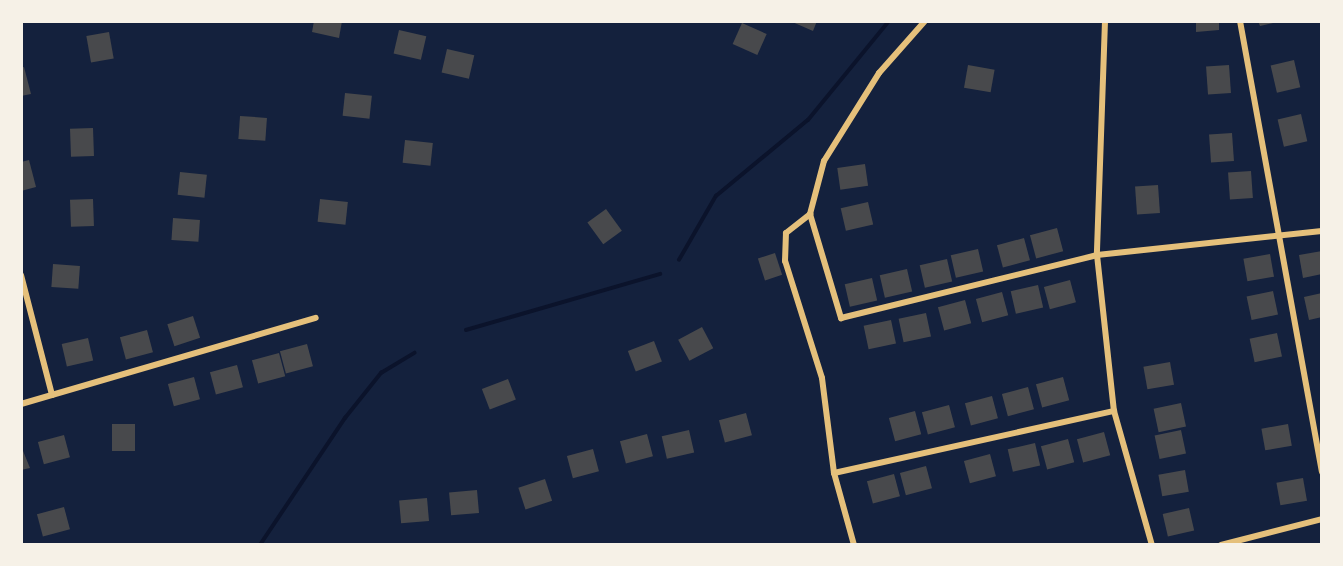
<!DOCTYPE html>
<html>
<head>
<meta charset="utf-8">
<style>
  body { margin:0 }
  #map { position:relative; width:1343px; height:566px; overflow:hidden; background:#14213d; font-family:"PT Serif",serif }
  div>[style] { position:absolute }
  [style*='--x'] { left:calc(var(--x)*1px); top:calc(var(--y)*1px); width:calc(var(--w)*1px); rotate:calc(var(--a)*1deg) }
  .stream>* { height:3.5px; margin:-1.75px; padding:0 1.75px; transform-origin:1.75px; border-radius:1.75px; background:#0b132b }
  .building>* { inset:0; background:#48494c; transform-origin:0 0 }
  .minor>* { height:6px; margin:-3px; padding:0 3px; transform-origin:3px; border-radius:3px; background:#e5c07b }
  span { translate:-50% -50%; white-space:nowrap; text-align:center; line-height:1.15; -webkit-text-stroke:7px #f6f1e7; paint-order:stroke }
  .frame { position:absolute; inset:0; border:23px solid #f6f1e7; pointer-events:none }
</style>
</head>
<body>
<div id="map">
  <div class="stream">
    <div style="--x:679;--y:260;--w:74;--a:-60"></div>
    <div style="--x:716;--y:196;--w:119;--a:-39.6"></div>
    <div style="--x:808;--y:120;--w:128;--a:-50.7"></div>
    <div style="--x:466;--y:330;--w:202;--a:-16.1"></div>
    <div style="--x:260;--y:545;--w:153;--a:-56.2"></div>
    <div style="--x:345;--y:418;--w:58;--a:-51.3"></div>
    <div style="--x:381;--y:373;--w:39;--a:-31"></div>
  </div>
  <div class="building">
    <div style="clip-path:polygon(314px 21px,342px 21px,339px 38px,312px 32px)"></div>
    <div style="clip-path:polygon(790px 21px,817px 21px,813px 31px)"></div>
    <div style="clip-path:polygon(1196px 21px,1219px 21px,1219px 30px,1196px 32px)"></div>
    <div style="clip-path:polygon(1258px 21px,1277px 21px,1277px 22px,1260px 26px)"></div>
    <div style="left:742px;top:23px;width:27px;height:23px;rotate:24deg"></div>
    <div style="left:399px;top:30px;width:28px;height:24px;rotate:13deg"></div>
    <div style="left:109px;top:32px;width:27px;height:23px;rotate:80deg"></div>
    <div style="left:447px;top:49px;width:28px;height:24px;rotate:13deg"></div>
    <div style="left:1294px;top:60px;width:28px;height:24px;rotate:77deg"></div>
    <div style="left:968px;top:65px;width:27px;height:23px;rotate:10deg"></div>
    <div style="left:1229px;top:65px;width:28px;height:23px;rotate:86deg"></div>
    <div style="clip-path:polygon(24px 67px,31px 94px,21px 96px,21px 68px)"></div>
    <div style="left:345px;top:93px;width:27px;height:23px;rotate:6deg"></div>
    <div style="left:1301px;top:114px;width:28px;height:24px;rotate:77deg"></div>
    <div style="left:240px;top:116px;width:27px;height:23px;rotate:4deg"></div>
    <div style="left:93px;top:128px;width:28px;height:23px;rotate:88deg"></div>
    <div style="left:1232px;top:133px;width:28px;height:23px;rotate:86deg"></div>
    <div style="left:405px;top:140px;width:28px;height:23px;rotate:6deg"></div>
    <div style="clip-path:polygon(29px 160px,36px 187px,21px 191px,21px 162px)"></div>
    <div style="left:865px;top:164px;width:22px;height:28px;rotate:82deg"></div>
    <div style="left:1251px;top:171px;width:27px;height:23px;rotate:86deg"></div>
    <div style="left:180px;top:172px;width:27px;height:23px;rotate:6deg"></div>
    <div style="left:1158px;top:185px;width:28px;height:23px;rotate:86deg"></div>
    <div style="left:93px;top:199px;width:27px;height:23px;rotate:88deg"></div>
    <div style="left:320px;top:199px;width:28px;height:23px;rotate:6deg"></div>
    <div style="left:868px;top:202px;width:23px;height:28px;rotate:77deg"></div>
    <div style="left:606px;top:209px;width:27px;height:23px;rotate:54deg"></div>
    <div style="left:173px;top:218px;width:27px;height:22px;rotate:4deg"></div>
    <div style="left:1057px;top:228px;width:24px;height:28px;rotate:75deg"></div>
    <div style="left:1024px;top:238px;width:23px;height:28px;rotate:75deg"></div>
    <div style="left:978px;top:249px;width:23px;height:28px;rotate:77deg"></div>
    <div style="clip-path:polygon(1322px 251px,1322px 274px,1303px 278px,1299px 255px)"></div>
    <div style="left:775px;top:253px;width:23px;height:18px;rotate:72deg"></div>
    <div style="left:1270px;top:254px;width:23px;height:27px;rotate:80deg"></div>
    <div style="left:947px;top:259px;width:23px;height:28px;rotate:77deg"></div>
    <div style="left:53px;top:264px;width:27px;height:23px;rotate:4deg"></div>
    <div style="left:907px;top:269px;width:23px;height:28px;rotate:77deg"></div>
    <div style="left:872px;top:278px;width:23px;height:28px;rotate:77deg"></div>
    <div style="left:1070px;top:280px;width:23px;height:27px;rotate:75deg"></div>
    <div style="left:1038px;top:285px;width:23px;height:28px;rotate:77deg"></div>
    <div style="left:1273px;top:291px;width:24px;height:27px;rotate:78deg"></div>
    <div style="left:1002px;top:292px;width:24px;height:27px;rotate:75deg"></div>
    <div style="clip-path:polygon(1322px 293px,1322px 317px,1309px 320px,1304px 297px)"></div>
    <div style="left:965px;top:300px;width:24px;height:28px;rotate:75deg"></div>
    <div style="left:926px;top:313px;width:24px;height:28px;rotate:78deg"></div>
    <div style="left:193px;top:316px;width:23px;height:27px;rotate:72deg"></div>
    <div style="left:891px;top:320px;width:24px;height:28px;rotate:78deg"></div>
    <div style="left:702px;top:327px;width:24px;height:27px;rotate:62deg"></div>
    <div style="left:147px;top:330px;width:23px;height:28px;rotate:75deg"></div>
    <div style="left:1277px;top:333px;width:24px;height:28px;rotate:78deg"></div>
    <div style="left:88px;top:338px;width:23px;height:27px;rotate:77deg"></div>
    <div style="left:654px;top:341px;width:22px;height:28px;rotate:69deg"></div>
    <div style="left:307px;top:344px;width:23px;height:28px;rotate:75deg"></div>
    <div style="left:279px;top:353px;width:24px;height:28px;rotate:75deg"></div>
    <div style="left:1170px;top:362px;width:23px;height:27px;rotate:80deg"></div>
    <div style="left:237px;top:365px;width:23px;height:28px;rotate:75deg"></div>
    <div style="left:194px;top:377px;width:23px;height:27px;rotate:75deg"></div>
    <div style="left:1063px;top:377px;width:24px;height:28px;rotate:75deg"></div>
    <div style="left:508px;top:379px;width:22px;height:28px;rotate:69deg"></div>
    <div style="left:1028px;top:387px;width:23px;height:27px;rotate:75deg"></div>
    <div style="left:992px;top:396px;width:23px;height:28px;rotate:75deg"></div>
    <div style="left:1181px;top:403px;width:24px;height:28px;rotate:78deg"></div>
    <div style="left:949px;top:405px;width:23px;height:28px;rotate:75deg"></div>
    <div style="left:915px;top:411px;width:24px;height:27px;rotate:75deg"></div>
    <div style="left:746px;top:413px;width:23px;height:28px;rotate:75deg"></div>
    <div style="left:112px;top:424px;width:23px;height:27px"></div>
    <div style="left:1288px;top:424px;width:22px;height:27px;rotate:80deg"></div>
    <div style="left:689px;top:430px;width:23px;height:28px;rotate:77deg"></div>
    <div style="left:1181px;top:430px;width:24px;height:27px;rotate:78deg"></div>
    <div style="left:1104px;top:432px;width:24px;height:28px;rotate:75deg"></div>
    <div style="left:647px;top:434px;width:23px;height:28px;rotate:75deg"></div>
    <div style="left:64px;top:435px;width:23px;height:27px;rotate:75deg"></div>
    <div style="left:1068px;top:439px;width:24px;height:28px;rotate:75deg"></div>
    <div style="left:1035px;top:443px;width:23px;height:28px;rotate:77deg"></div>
    <div style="clip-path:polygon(21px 446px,30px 468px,21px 470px)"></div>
    <div style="left:593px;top:449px;width:23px;height:27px;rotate:75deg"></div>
    <div style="left:990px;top:454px;width:23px;height:27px;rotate:75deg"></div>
    <div style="left:926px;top:466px;width:23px;height:27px;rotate:75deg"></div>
    <div style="left:1185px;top:470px;width:22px;height:27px;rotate:80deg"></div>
    <div style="left:894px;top:474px;width:23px;height:28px;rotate:75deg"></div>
    <div style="left:1303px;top:478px;width:23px;height:27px;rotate:80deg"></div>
    <div style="left:545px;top:479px;width:23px;height:28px;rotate:72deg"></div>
    <div style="left:477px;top:490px;width:23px;height:28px;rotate:85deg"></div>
    <div style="left:427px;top:498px;width:23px;height:28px;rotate:85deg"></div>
    <div style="left:64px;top:507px;width:23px;height:28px;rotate:75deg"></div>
    <div style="left:1189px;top:508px;width:23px;height:27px;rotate:77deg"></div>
  </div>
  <div class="minor">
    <div style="--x:1105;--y:21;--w:234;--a:92"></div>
    <div style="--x:1097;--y:255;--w:157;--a:83.8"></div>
    <div style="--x:1114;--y:411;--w:139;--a:74.2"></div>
    <div style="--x:1240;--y:21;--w:458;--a:79.7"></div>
    <div style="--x:810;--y:214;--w:109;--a:73.4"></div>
    <div style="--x:841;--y:318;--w:264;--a:-13.8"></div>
    <div style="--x:1097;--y:255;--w:226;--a:-6.1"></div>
    <div style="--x:21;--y:275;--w:124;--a:75.5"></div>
    <div style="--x:21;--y:404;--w:307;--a:-16.3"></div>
    <div style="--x:834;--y:473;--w:287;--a:-12.5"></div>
    <div style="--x:854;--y:545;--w:75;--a:-105.5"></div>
    <div style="--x:834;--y:473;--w:96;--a:-97.2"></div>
    <div style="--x:822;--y:378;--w:123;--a:-107.5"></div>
    <div style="--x:785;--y:261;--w:28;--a:-88"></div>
    <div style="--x:786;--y:233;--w:31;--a:-38"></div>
    <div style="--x:810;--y:214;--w:55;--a:-75.2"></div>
    <div style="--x:824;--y:161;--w:104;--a:-58"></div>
    <div style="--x:879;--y:73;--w:69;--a:-48.5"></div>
    <div style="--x:1221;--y:545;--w:104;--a:-14.4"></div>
  </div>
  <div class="frame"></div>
</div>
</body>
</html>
